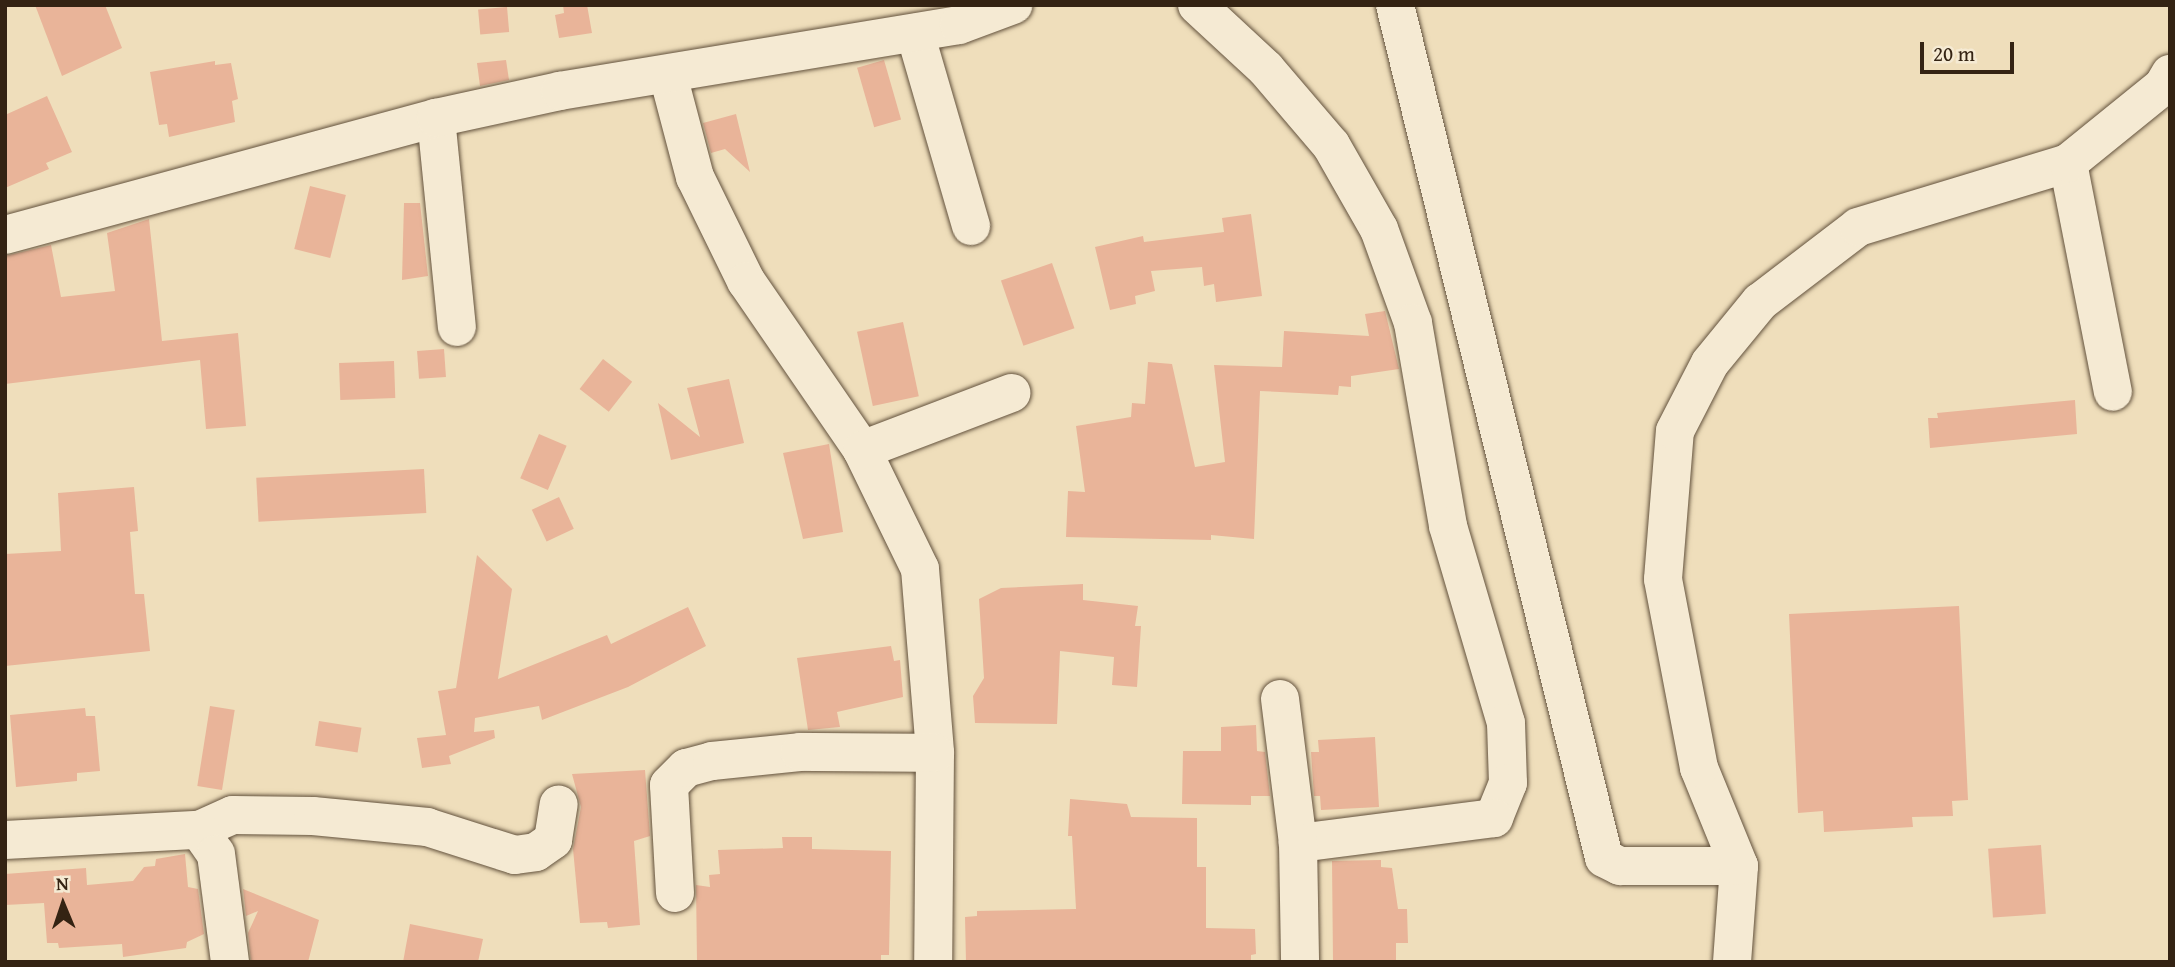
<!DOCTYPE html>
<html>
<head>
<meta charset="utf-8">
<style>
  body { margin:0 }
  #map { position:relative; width:2175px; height:967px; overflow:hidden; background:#efdebb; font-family:"Gentium Book Plus",serif }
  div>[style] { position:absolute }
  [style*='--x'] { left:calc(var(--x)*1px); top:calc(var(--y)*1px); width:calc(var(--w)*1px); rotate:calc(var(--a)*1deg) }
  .building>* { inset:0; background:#e9b499; transform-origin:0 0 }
  .roads { filter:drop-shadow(0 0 2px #63523d) drop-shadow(0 0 2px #63523d) }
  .minor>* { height:38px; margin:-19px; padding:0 19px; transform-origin:19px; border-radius:19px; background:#f5ead3 }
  span { translate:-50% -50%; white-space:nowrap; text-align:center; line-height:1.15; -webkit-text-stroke:5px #f5ead3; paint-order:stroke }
  .frame { position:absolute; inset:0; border:7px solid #342313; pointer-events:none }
  .north { position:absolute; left:28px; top:869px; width:70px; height:70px; -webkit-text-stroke:5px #f5ead3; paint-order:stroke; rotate:358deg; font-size:19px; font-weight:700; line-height:28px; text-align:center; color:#342313 }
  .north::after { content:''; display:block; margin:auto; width:24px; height:32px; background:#342313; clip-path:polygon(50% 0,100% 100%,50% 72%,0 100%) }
  .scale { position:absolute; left:1920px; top:42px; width:94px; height:32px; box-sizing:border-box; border:4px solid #342313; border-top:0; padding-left:9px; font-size:21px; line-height:24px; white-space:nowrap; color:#342313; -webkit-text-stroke:5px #f5ead3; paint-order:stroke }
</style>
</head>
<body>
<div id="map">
  <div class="building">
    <div style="clip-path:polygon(35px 5px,105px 5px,122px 48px,62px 76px)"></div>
    <div style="clip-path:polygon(563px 5px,587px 5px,592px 33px,559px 38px,555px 15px,564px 13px)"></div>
    <div style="left:507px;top:7px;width:25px;height:29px;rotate:85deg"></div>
    <div style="clip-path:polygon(506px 60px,509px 80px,480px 86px,477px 63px)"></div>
    <div style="left:884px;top:60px;width:62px;height:28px;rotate:74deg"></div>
    <div style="clip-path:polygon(215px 61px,215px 65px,231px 63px,238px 99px,232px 101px,235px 122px,169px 137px,167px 124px,159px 125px,150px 72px)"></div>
    <div style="clip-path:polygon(47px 96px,72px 152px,46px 163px,49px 169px,5px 188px,5px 115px)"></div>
    <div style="clip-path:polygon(736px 114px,750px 172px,725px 149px,711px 153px,703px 123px)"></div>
    <div style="left:310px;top:186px;width:37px;height:65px;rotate:14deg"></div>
    <div style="clip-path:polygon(404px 203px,420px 203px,428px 276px,402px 280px)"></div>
    <div style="clip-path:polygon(1251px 214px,1262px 296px,1216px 302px,1214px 284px,1204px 286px,1202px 267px,1151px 271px,1155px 291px,1135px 296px,1136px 304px,1110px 310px,1095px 247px,1143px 236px,1144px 242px,1224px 232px,1222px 218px)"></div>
    <div style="clip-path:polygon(149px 219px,162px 341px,238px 333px,246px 426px,206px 429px,200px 360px,5px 384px,5px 256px,51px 245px,61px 297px,115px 291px,107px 233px)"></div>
    <div style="left:1052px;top:263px;width:69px;height:54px;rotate:71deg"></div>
    <div style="clip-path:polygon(1385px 311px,1399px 369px,1351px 376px,1351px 387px,1339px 386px,1338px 395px,1260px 391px,1254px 539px,1211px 535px,1211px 540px,1066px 537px,1068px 491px,1085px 492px,1076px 426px,1131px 417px,1132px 403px,1145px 404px,1148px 362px,1172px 364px,1195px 467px,1225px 462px,1214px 365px,1282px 367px,1284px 331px,1369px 336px,1365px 314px)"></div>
    <div style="left:903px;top:322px;width:76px;height:47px;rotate:78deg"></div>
    <div style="left:444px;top:349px;width:28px;height:27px;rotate:86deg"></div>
    <div style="left:603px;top:359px;width:37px;height:38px;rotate:38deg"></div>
    <div style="left:394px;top:361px;width:37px;height:55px;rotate:88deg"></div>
    <div style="clip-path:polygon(729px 379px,744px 443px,671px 460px,658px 403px,700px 437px,687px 388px)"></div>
    <div style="clip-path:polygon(2075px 400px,2077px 434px,1930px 448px,1928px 418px,1938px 418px,1937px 413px)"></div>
    <div style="left:539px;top:434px;width:30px;height:48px;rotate:23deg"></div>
    <div style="clip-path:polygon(829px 444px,843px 532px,803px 539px,783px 453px)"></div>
    <div style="left:424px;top:469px;width:44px;height:168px;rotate:87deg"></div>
    <div style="clip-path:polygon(134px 487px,138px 531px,130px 532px,135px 594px,144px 594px,150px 651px,5px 666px,5px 554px,61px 551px,58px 493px)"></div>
    <div style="left:559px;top:497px;width:35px;height:30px;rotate:65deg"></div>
    <div style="clip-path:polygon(477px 555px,512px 589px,498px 679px,607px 635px,611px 644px,688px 607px,706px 646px,628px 687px,542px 720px,539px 706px,475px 718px,474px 732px,494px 730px,495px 738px,449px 756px,451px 764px,422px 768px,417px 738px,446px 735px,438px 691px,456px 688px)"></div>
    <div style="clip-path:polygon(1083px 584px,1083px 600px,1138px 606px,1135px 626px,1141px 626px,1137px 687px,1112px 685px,1114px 657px,1060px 651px,1057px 724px,975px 723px,973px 696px,984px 678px,979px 599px,1001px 588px)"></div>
    <div style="clip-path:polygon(1959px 606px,1968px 800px,1952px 801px,1953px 816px,1912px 817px,1913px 827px,1824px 832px,1823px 811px,1798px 813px,1789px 614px)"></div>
    <div style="clip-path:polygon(891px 646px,894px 661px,900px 660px,903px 697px,837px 712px,840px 727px,808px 730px,797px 658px)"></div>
    <div style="left:210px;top:706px;width:25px;height:81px;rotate:9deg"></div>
    <div style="clip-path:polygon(85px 708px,86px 716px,95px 716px,100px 771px,77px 773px,77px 781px,16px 787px,10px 715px)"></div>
    <div style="left:319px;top:721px;width:43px;height:25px;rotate:9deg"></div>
    <div style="clip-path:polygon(1256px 725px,1257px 751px,1265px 752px,1270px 796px,1251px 796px,1251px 805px,1182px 804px,1183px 751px,1221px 751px,1221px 727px)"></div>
    <div style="clip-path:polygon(1375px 737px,1379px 807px,1321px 810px,1320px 796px,1314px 796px,1311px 752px,1319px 752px,1318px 740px)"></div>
    <div style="clip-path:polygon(645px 770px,650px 836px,634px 841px,640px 925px,608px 928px,607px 922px,580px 923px,573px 849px,581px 807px,572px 774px)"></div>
    <div style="clip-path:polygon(1070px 799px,1127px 804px,1131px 817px,1197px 818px,1197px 867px,1206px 867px,1206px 928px,1255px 929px,1256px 954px,1251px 955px,1251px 962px,966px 962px,965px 917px,977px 916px,977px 911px,1076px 909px,1072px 836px,1068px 836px)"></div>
    <div style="clip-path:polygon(782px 837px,812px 837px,812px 849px,891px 851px,889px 955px,881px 955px,881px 962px,697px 962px,696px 885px,710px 887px,709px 875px,720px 874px,718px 850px,783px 848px)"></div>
    <div style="left:2041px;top:845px;width:69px;height:53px;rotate:86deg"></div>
    <div style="clip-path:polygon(185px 854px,188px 887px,198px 889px,204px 934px,187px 942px,186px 948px,123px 957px,122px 944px,59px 948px,58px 943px,47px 943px,44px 903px,5px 905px,5px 874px,86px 868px,87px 885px,133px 881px,144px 867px,155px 866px,156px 859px)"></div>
    <div style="clip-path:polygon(1381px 860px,1381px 867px,1392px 868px,1398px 909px,1407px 909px,1408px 943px,1396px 943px,1396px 962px,1333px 962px,1332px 861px)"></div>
    <div style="clip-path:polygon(243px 889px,319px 920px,308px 962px,251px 962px,248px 933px,258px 911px,246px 916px)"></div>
    <div style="clip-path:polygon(410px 924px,483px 939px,478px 962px,403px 962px)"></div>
  </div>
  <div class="roads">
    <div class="minor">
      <div style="--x:1197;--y:5;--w:94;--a:42.8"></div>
      <div style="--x:1266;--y:69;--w:100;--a:49.5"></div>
      <div style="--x:1331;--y:145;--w:97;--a:60.3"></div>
      <div style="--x:1379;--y:229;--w:100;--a:70.1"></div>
      <div style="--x:1413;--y:323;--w:206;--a:80.2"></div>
      <div style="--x:1448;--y:526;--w:205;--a:73.6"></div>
      <div style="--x:1506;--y:723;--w:60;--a:88.1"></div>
      <div style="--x:1508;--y:783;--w:38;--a:112"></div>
      <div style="--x:1494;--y:818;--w:198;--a:172.7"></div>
      <div style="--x:1395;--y:5;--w:878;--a:76.23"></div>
      <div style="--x:1604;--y:858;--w:18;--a:27"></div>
      <div style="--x:1620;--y:866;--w:119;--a:0"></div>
      <div style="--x:915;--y:33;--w:201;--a:73.8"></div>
      <div style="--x:668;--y:75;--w:106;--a:75.2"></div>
      <div style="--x:695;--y:177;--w:116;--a:63.9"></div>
      <div style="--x:746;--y:281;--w:205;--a:55.5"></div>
      <div style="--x:862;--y:450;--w:132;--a:64"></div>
      <div style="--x:920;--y:569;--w:185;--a:85.3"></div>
      <div style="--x:935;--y:753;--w:209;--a:90.5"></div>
      <div style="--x:436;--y:118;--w:210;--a:84.3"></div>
      <div style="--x:2068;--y:163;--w:233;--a:78.9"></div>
      <div style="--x:5;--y:235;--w:447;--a:-15.2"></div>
      <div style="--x:436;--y:118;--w:127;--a:-12.3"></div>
      <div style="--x:560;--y:91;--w:404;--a:-9.4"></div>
      <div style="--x:959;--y:25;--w:58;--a:-20.3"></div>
      <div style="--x:862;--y:450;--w:160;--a:-20.9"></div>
      <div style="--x:1280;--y:699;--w:145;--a:82.9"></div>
      <div style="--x:1298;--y:843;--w:119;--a:89"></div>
      <div style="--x:199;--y:830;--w:37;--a:-24"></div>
      <div style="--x:233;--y:815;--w:80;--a:0.7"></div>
      <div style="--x:313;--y:816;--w:115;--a:5.5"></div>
      <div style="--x:427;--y:827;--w:92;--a:17.7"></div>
      <div style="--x:515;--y:855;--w:21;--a:-8"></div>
      <div style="--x:536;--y:852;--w:21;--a:-35"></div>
      <div style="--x:553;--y:840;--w:36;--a:-81"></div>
      <div style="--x:5;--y:840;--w:194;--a:-3"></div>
      <div style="--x:199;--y:830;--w:29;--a:55"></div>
      <div style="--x:216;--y:854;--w:109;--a:82.6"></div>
      <div style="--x:675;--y:893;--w:108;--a:-93.2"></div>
      <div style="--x:669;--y:785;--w:24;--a:-45"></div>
      <div style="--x:686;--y:768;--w:27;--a:-15"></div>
      <div style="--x:712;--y:761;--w:88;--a:-5.8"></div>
      <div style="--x:800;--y:752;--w:135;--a:0.4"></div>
      <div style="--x:1732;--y:962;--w:96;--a:-85.8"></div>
      <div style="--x:1739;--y:866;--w:106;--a:-112.2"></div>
      <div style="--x:1699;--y:768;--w:192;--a:-100.8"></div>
      <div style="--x:1663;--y:579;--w:148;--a:-85.4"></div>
      <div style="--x:1675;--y:431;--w:76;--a:-62.8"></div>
      <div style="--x:1710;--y:363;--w:79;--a:-50.7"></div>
      <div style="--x:1760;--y:302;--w:123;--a:-37.4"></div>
      <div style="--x:1858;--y:227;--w:220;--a:-16.9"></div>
      <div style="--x:2068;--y:163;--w:122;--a:-39"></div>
      <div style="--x:2163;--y:86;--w:14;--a:-60"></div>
    </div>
  </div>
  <div class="frame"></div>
  <div class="north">N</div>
  <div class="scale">20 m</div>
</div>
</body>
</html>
